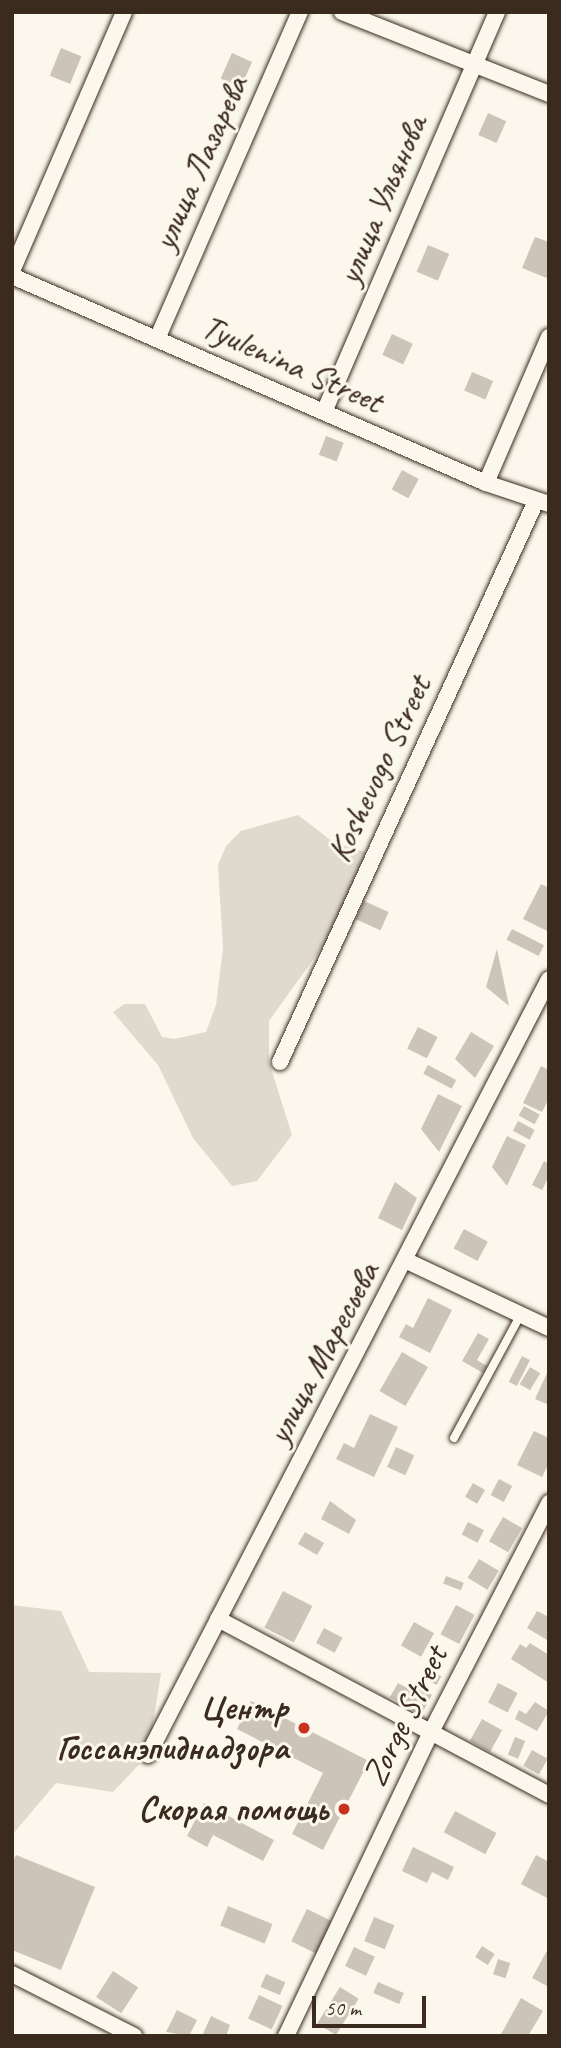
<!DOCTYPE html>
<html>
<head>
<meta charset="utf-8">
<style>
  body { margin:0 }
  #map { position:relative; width:561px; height:2048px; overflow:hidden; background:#fbf7ec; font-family:Caveat,sans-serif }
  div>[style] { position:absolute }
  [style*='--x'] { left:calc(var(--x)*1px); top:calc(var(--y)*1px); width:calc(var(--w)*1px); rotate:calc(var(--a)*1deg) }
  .green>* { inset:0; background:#dfd9ce }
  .building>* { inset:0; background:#ccc4b9; transform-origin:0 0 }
  .roads { filter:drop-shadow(0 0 2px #3b2a1e) drop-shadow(0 0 2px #3b2a1e) }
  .lane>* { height:8px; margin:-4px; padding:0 4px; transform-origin:4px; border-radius:4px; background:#fbf7ec }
  .street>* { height:16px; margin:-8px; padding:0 8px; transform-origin:8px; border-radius:8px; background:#fbf7ec }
  .dots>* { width:19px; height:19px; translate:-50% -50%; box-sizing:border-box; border:4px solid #fbf7ec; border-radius:50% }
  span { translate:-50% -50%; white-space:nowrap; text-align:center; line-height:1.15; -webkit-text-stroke:6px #fbf7ec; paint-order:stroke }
  .street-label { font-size:35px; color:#3b2a1e }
  .poi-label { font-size:35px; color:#3b2a1e; font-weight:700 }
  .right { translate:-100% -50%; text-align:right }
  .frame { position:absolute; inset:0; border:14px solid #3b2a1e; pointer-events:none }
  .scale { position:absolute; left:312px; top:1996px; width:114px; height:32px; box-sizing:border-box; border:4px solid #3b2a1e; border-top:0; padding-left:9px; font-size:21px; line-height:24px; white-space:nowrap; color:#3b2a1e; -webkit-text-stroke:5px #fbf7ec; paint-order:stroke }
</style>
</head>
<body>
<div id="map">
  <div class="green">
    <div style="clip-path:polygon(298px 815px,333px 842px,366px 852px,330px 936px,269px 1021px,269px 1062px,292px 1135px,257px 1181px,232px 1186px,193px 1138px,158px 1065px,113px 1012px,124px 1004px,145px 1004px,162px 1037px,174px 1039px,206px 1032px,216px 1005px,223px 948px,218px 865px,226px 846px,241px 831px)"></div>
    <div style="clip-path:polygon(12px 1605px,61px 1611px,89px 1672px,161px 1673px,148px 1755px,113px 1792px,56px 1783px,12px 1835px)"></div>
  </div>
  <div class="building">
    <div style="left:61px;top:48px;width:22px;height:30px;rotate:22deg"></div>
    <div style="left:232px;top:53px;width:22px;height:28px;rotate:24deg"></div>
    <div style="left:488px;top:113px;width:20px;height:24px;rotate:24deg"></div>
    <div style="clip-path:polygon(535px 237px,549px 242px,549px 279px,522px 268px)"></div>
    <div style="left:428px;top:245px;width:23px;height:29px;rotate:23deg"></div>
    <div style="left:392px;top:334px;width:23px;height:23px;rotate:25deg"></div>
    <div style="left:472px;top:372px;width:23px;height:20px;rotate:23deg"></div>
    <div style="left:326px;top:436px;width:19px;height:20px;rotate:21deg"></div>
    <div style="left:402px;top:470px;width:19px;height:22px;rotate:28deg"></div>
    <div style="clip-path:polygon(541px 884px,549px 888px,547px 931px,523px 919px)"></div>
    <div style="left:364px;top:901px;width:27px;height:20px;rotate:24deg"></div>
    <div style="left:512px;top:929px;width:36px;height:12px;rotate:27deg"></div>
    <div style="clip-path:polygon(497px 949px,509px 1006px,486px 987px)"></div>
    <div style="left:418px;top:1027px;width:22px;height:24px;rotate:27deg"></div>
    <div style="clip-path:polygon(471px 1032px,494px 1046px,475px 1078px,455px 1059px)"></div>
    <div style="left:428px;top:1065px;width:32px;height:10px;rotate:28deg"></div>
    <div style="clip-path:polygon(541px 1066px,549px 1070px,549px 1098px,542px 1112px,523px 1103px)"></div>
    <div style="clip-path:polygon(438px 1094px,462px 1106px,439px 1152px,421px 1129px)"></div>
    <div style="left:524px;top:1106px;width:18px;height:11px;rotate:29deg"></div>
    <div style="left:518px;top:1121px;width:19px;height:11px;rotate:28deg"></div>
    <div style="clip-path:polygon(507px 1136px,526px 1145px,507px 1186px,492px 1167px)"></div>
    <div style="clip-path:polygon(544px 1161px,549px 1164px,549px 1176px,542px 1190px,532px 1185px)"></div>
    <div style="clip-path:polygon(395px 1182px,417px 1198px,402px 1230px,378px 1218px)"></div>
    <div style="left:464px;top:1229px;width:27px;height:22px;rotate:28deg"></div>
    <div style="clip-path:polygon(428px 1298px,452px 1310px,430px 1353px,399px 1337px,406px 1324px,413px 1328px)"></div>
    <div style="clip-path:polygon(478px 1333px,489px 1339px,477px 1360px,487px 1366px,483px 1373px,462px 1361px)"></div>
    <div style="left:402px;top:1352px;width:30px;height:45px;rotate:30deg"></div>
    <div style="left:522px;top:1356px;width:9px;height:29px;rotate:27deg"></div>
    <div style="left:530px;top:1367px;width:12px;height:20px;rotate:31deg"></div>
    <div style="clip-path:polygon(549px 1369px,549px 1405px,535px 1399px)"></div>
    <div style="clip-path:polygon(370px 1414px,398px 1427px,374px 1477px,336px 1459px,344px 1443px,354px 1448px)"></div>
    <div style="clip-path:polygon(534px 1431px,549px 1438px,549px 1463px,542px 1477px,517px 1465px)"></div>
    <div style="left:396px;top:1447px;width:20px;height:22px;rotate:24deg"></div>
    <div style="left:499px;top:1479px;width:15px;height:18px;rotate:28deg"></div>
    <div style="left:473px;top:1483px;width:14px;height:16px;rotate:30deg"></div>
    <div style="clip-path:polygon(330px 1501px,356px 1520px,349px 1534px,321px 1519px)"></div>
    <div style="left:503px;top:1517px;width:22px;height:28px;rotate:30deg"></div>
    <div style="left:468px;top:1522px;width:18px;height:14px;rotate:27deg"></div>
    <div style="left:305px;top:1532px;width:22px;height:14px;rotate:30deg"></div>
    <div style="left:479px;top:1559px;width:23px;height:22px;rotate:31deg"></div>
    <div style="left:446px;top:1576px;width:19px;height:8px;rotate:21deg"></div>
    <div style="left:283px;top:1591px;width:33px;height:41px;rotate:27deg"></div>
    <div style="left:456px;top:1605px;width:21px;height:33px;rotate:28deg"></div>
    <div style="clip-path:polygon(537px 1611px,549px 1617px,547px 1640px,527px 1628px)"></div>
    <div style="left:414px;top:1622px;width:23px;height:27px;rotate:29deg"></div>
    <div style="left:324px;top:1628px;width:21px;height:17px;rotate:28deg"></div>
    <div style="clip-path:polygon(530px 1643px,549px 1655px,549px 1683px,511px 1659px,520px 1644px,526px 1648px)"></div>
    <div style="left:430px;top:1670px;width:13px;height:10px;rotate:29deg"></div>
    <div style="clip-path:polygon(398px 1683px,407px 1688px,410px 1683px,432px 1695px,421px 1715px,390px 1697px)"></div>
    <div style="left:498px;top:1683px;width:22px;height:22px;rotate:27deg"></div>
    <div style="clip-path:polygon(251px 1701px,369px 1761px,323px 1850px,292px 1834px,323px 1773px,237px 1729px)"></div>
    <div style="clip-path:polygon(535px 1702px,549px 1711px,537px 1731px,515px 1719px,519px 1710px,526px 1714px)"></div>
    <div style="left:482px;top:1719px;width:23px;height:25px;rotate:29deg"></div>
    <div style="left:515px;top:1737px;width:11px;height:19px;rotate:22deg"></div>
    <div style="left:532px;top:1750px;width:18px;height:18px;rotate:29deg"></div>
    <div style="clip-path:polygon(204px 1803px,274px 1840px,263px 1861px,213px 1835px,207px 1847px,187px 1836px)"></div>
    <div style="left:455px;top:1811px;width:47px;height:24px;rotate:28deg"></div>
    <div style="clip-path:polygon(413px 1847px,454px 1867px,448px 1880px,432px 1872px,427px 1883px,402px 1871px)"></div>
    <div style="clip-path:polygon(16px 1855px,95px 1887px,61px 1970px,12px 1950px,12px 1864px)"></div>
    <div style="clip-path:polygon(536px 1855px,549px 1862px,549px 1899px,521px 1884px)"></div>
    <div style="left:228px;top:1906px;width:48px;height:21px;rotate:22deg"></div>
    <div style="left:307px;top:1909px;width:28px;height:36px;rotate:26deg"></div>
    <div style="left:374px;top:1917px;width:22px;height:26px;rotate:22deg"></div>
    <div style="left:482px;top:1946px;width:15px;height:13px;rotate:32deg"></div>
    <div style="left:354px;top:1947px;width:23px;height:21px;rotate:25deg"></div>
    <div style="clip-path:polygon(549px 1947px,549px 1987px,532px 1978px)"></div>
    <div style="left:498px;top:1959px;width:13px;height:16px;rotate:18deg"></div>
    <div style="left:113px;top:1971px;width:30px;height:31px;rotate:33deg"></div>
    <div style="left:266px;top:1974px;width:21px;height:14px;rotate:23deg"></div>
    <div style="left:378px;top:1982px;width:28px;height:12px;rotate:23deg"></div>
    <div style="left:340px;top:1987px;width:22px;height:43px;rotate:32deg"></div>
    <div style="left:259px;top:1995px;width:26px;height:26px;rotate:25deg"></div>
    <div style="clip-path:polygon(521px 1998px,543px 2011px,528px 2036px,500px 2036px)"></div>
    <div style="clip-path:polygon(177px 2010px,197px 2020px,189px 2036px,166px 2032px)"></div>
    <div style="clip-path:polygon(211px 2016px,230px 2025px,226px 2036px,202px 2036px)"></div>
  </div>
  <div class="roads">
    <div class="lane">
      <div style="--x:454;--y:1438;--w:141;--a:-61.6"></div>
    </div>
    <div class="street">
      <div style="--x:342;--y:12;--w:223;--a:21.6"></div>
      <div style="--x:12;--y:271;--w:282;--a:-66.6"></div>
      <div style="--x:12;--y:276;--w:517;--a:23.59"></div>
      <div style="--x:486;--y:483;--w:66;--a:18.4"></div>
      <div style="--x:157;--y:339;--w:357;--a:-66.4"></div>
      <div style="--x:324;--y:412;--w:436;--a:-66.6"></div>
      <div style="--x:486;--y:483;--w:159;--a:-66.7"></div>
      <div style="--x:280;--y:1062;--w:617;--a:-65.47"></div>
      <div style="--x:407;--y:1261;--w:157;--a:25.3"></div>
      <div style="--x:218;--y:1619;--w:375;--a:28"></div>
      <div style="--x:148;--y:1755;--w:873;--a:-62.67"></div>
      <div style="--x:12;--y:1974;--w:137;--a:26.9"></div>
      <div style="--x:286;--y:2036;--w:337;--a:-64.5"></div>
      <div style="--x:431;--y:1732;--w:258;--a:-62.7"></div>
    </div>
  </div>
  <div class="dots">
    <div style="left:304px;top:1728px;background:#c8321e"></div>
    <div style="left:344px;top:1809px;background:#c8321e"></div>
  </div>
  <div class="street-label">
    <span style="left:200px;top:163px;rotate:-66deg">улица Лазарева</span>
    <span style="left:382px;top:200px;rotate:-67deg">улица Ульянова</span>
    <span style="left:292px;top:364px;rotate:24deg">Tyulenina Street</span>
    <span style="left:379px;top:769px;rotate:-65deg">Koshevogo Street</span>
    <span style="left:323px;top:1353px;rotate:-62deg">улица Маресьева</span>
    <span style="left:405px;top:1716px;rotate:-64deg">Zorge Street</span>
  </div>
  <div class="poi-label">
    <span class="right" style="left:288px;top:1728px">Центр<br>Госсанэпиднадзора</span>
    <span class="right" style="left:328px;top:1809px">Скорая помощь</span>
  </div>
  <div class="frame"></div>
  <div class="scale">50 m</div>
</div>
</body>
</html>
